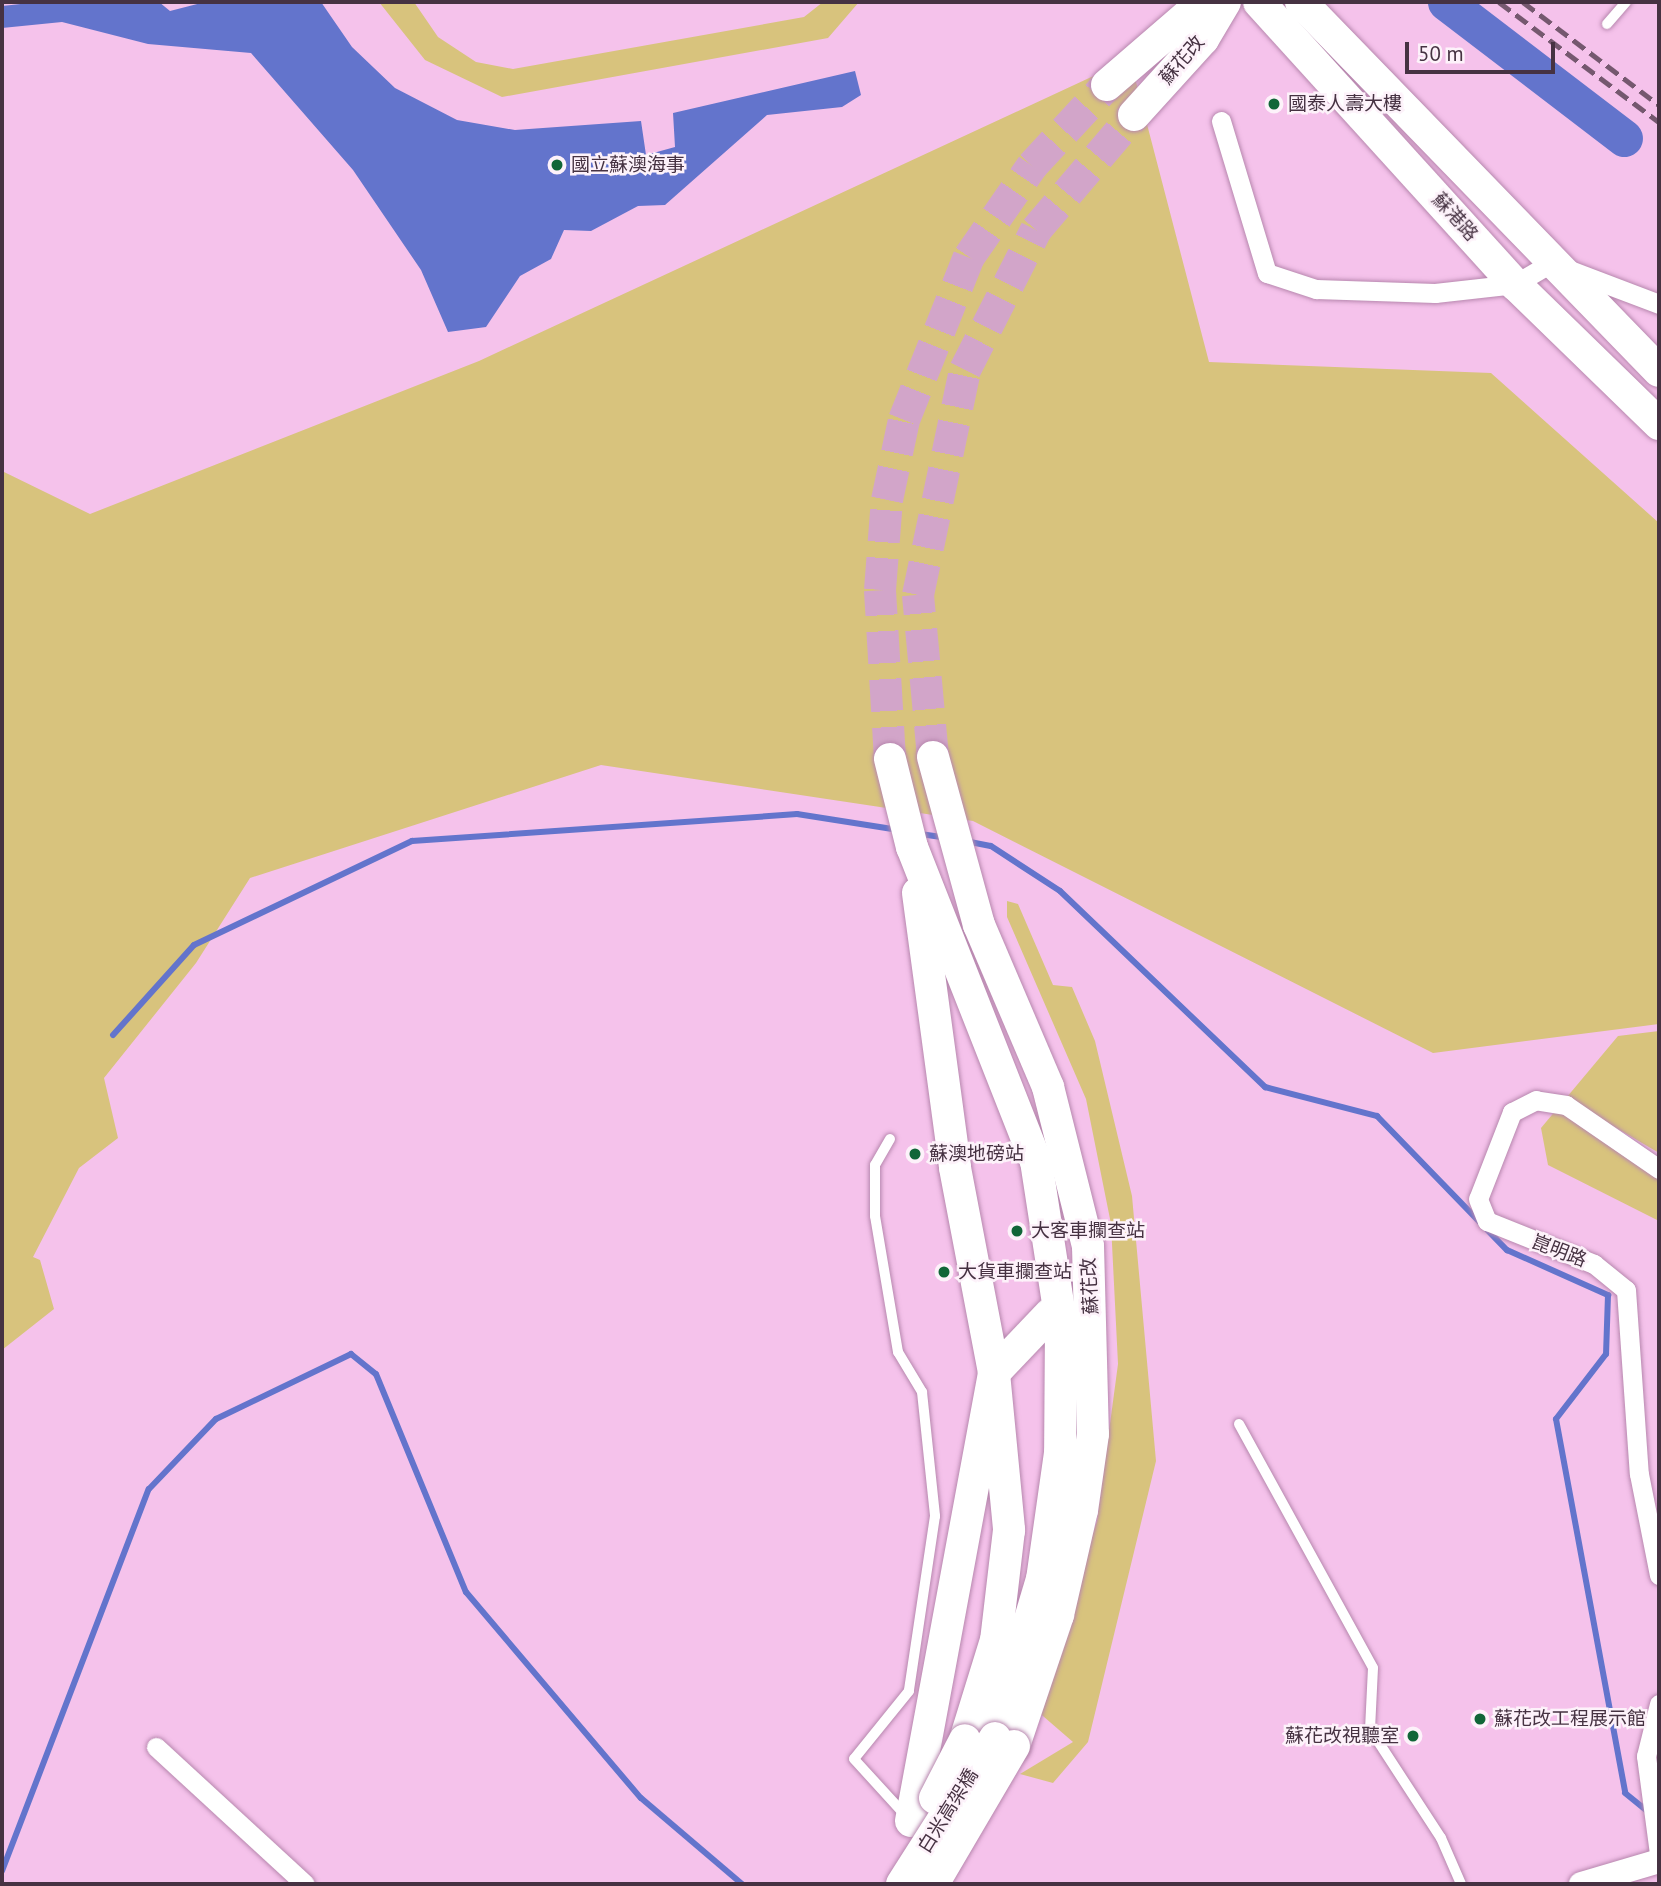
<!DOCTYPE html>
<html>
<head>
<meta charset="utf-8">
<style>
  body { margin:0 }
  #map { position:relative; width:1661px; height:1886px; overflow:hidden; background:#f5c2eb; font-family:"PT Sans","Noto Sans TC",sans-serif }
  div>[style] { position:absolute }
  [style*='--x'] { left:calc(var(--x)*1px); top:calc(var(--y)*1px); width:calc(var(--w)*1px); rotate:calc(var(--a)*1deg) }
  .green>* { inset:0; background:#d8c37d }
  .water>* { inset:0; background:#6374cc }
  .stream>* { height:6px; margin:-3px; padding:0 3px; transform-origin:3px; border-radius:3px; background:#6374cc }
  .river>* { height:37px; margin:-18.5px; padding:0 18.5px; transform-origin:18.5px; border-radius:18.5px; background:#6374cc }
  .primary-tunnel>* { height:32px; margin-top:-16px; transform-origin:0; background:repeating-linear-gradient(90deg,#d2a5c9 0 32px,transparent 0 48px) }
  .roads { filter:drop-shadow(0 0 2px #b787ae) drop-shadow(0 0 2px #b787ae) }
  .service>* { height:10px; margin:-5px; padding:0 5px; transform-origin:5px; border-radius:5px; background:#fff }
  .minor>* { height:19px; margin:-9.5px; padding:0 9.5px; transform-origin:9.5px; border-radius:9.5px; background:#fff }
  .tertiary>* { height:24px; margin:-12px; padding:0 12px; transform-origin:12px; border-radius:12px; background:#fff }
  .primary>* { height:32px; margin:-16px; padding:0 16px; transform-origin:16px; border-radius:16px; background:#fff }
  .rail>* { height:5px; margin-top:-2.5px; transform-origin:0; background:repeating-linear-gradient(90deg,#75586f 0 14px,transparent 0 21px) }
  .bridges { filter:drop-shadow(0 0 2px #b787ae) drop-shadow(0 0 2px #b787ae) }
  .primary-bridge>* { height:32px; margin:-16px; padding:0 16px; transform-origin:16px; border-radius:16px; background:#fff }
  .dots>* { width:19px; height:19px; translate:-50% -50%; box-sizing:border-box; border:4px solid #fdf2fa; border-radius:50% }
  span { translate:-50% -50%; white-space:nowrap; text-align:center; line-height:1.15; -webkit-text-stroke:5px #fdf2fa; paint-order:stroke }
  .street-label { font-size:19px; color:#463242 }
  .poi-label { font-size:19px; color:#463242 }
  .left { translate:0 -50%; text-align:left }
  .right { translate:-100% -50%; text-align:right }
  .frame { position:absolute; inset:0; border:4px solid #463242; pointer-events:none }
  .scale { position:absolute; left:1405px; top:42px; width:150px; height:32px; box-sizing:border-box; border:4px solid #463242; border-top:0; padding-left:9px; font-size:21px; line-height:24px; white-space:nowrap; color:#463242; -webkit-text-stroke:5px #fdf2fa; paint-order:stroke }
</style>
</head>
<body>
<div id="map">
  <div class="green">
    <div style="clip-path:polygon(379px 2px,414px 2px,438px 37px,476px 62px,513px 69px,804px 17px,823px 2px,859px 2px,828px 38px,502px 97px,425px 60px)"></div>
    <div style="clip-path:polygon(1130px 59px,1209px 362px,1491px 373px,1659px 523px,1659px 1024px,1433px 1053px,973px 821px,601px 765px,250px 878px,196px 963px,104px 1078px,118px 1138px,79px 1168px,33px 1257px,40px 1260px,54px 1309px,2px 1350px,2px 471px,90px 514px,479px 361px)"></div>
    <div style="clip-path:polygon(1007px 901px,1018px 904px,1053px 985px,1072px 987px,1095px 1041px,1132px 1196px,1156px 1461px,1088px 1742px,1053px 1783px,1020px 1774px,1073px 1742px,1036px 1710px,1097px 1521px,1118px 1364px,1111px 1224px,1086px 1099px,1007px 917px)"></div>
    <div style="clip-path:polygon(1659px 1031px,1659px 1153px,1591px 1113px,1659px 1178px,1659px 1221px,1548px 1165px,1541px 1128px,1618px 1036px)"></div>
  </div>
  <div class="water">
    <div style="clip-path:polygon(39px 2px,159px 2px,170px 11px,205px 2px,321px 2px,352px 47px,395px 88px,457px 120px,515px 130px,641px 121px,646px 155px,675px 147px,673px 113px,855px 71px,861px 95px,842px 107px,767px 115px,665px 205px,638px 206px,591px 231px,564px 230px,551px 259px,520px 276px,486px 327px,448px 332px,421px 270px,353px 170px,251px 53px,148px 44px,62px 22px,2px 28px,2px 6px)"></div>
  </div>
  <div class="stream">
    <div style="--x:920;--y:834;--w:27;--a:8"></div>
    <div style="--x:965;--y:841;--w:26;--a:11"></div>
    <div style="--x:991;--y:846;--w:82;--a:33.1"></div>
    <div style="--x:1060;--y:891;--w:284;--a:43.7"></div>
    <div style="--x:1265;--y:1087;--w:116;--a:14.5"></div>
    <div style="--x:1377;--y:1116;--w:187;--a:45.9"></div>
    <div style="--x:1507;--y:1250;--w:111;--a:24"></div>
    <div style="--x:1608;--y:1295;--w:59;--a:91.9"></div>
    <div style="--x:1606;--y:1354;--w:82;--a:127.6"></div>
    <div style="--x:1556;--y:1419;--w:380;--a:79.5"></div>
    <div style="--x:1625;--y:1793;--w:28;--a:39"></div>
    <div style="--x:113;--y:1035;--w:121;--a:-48"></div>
    <div style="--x:194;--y:945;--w:242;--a:-25.5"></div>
    <div style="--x:412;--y:841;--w:386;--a:-4"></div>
    <div style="--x:797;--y:814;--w:103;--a:8.9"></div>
    <div style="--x:2;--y:1871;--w:409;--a:-69"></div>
    <div style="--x:149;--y:1489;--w:97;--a:-46.3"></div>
    <div style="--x:216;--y:1419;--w:150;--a:-25.7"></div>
    <div style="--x:351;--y:1354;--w:32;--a:39"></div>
    <div style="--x:376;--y:1374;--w:236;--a:67.6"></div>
    <div style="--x:466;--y:1592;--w:270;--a:49.7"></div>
    <div style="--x:641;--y:1798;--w:133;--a:40.4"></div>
  </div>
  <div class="river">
    <div style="--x:1446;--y:2;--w:224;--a:37.4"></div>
  </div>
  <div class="primary-tunnel">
    <div style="--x:933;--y:757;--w:163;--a:-95.3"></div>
    <div style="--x:918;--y:595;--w:230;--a:-78.2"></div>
    <div style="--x:965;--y:370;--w:157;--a:-63.1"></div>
    <div style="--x:1036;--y:230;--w:151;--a:-49.6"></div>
    <div style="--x:890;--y:759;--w:169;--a:-93.4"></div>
    <div style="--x:880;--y:590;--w:90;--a:-85.6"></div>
    <div style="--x:887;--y:500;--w:82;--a:-78"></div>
    <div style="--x:904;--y:420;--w:175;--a:-68.3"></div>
    <div style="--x:969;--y:257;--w:111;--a:-55.3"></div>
    <div style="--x:1032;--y:166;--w:110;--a:-47.2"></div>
  </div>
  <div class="roads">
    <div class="service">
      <div style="--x:1607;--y:24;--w:29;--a:-49"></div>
      <div style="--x:890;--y:1139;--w:30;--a:120"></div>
      <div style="--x:875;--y:1165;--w:51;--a:90"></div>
      <div style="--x:875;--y:1216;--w:138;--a:80.4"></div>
      <div style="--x:898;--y:1352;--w:47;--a:59"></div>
      <div style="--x:922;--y:1392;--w:125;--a:84"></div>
      <div style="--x:935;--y:1516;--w:177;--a:98.5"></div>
      <div style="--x:909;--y:1691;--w:87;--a:129"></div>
      <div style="--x:854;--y:1759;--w:77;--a:47.6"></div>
      <div style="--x:1239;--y:1424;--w:278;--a:61.2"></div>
      <div style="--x:1373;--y:1668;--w:61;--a:92.8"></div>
      <div style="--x:1370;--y:1729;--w:130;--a:56.9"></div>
      <div style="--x:1441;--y:1838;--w:50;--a:66.5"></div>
    </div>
    <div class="minor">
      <div style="--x:1221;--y:121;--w:159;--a:73.2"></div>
      <div style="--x:1267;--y:273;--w:52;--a:18.1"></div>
      <div style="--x:1316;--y:289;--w:119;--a:1.9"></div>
      <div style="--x:1435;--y:293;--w:81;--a:-6.4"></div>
      <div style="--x:1515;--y:284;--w:42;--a:-30.3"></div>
      <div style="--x:1551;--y:263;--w:116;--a:20.8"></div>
      <div style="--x:1659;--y:1169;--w:113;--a:-145.5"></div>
      <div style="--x:1566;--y:1105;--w:30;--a:-171"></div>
      <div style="--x:1536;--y:1100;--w:27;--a:153"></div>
      <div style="--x:1512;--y:1112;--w:93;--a:111.3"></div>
      <div style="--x:1478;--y:1199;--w:24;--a:68"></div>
      <div style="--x:1487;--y:1221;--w:115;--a:21.9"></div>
      <div style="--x:1594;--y:1264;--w:41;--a:39.1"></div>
      <div style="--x:1626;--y:1290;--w:184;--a:86"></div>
      <div style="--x:1639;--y:1474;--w:103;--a:78.8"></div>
      <div style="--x:1659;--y:1704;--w:54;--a:104"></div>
      <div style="--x:1646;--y:1756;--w:99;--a:82.4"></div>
      <div style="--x:156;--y:1747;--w:202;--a:42.6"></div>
    </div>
    <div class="tertiary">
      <div style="--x:1581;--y:1884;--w:81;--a:-16.4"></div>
    </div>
    <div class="primary">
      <div style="--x:1259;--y:2;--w:381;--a:47.8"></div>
      <div style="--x:1515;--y:284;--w:201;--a:44.2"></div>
      <div style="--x:1301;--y:2;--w:514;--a:45.87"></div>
      <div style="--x:1107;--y:85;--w:127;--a:-40.8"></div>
      <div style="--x:1134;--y:115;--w:103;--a:-47.8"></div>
      <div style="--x:1203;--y:39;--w:43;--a:-59.3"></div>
      <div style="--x:933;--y:757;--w:174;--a:74.7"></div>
      <div style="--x:979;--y:925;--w:176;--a:66.9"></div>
      <div style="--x:1048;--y:1087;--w:164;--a:75.9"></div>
      <div style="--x:1088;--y:1246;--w:188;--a:88.5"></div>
      <div style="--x:1093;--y:1434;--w:77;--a:98.2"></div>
      <div style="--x:1082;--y:1510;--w:108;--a:102.9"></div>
      <div style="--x:1058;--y:1615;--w:138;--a:108.6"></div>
      <div style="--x:890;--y:759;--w:91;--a:76"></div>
      <div style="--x:912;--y:847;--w:338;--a:68.5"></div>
      <div style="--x:1036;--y:1161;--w:164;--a:81.2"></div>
      <div style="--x:1061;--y:1323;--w:130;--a:90.4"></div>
      <div style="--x:1060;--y:1453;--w:127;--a:98.1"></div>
      <div style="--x:1042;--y:1579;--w:161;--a:106.6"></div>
      <div style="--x:918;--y:893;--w:277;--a:82.3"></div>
      <div style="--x:955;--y:1168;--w:209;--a:79.2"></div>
      <div style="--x:994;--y:1373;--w:158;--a:84.5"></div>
      <div style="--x:1009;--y:1530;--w:111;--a:96.7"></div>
      <div style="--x:996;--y:1640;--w:105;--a:107.2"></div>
      <div style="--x:911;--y:1821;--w:456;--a:-79.5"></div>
      <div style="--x:994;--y:1373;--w:81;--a:-46.5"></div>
    </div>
  </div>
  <div class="rail">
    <div style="--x:1499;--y:2;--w:200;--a:36.9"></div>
    <div style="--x:1523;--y:2;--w:171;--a:37.1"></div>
  </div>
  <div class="bridges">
    <div class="primary-bridge">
      <div style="--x:935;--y:1798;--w:65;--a:-62.7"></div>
      <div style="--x:902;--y:1884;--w:173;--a:-57.5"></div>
      <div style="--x:933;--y:1884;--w:160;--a:-59.6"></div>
    </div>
  </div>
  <div class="dots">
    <div style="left:1274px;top:104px;background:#116638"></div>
    <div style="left:557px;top:165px;background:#116638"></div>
    <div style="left:915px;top:1154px;background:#116638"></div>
    <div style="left:1017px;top:1231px;background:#116638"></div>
    <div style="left:944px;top:1272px;background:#116638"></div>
    <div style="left:1480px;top:1719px;background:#116638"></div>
    <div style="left:1413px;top:1736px;background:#116638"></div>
  </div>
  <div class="street-label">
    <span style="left:1182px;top:60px;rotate:-49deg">蘇花改</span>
    <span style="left:1455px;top:217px;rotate:48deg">蘇港路</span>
    <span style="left:1559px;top:1251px;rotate:21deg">崑明路</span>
    <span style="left:1090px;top:1286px;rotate:-93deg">蘇花改</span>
    <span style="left:948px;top:1811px;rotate:-58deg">白米高架橋</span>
  </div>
  <div class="poi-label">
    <span class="left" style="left:1288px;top:104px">國泰人壽大樓</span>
    <span class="left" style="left:571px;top:165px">國立蘇澳海事</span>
    <span class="left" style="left:929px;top:1154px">蘇澳地磅站</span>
    <span class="left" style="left:1031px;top:1231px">大客車攔查站</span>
    <span class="left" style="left:958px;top:1272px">大貨車攔查站</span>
    <span class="left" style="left:1494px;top:1719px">蘇花改工程展示館</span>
    <span class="right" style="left:1399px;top:1736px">蘇花改視聽室</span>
  </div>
  <div class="frame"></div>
  <div class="scale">50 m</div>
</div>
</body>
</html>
